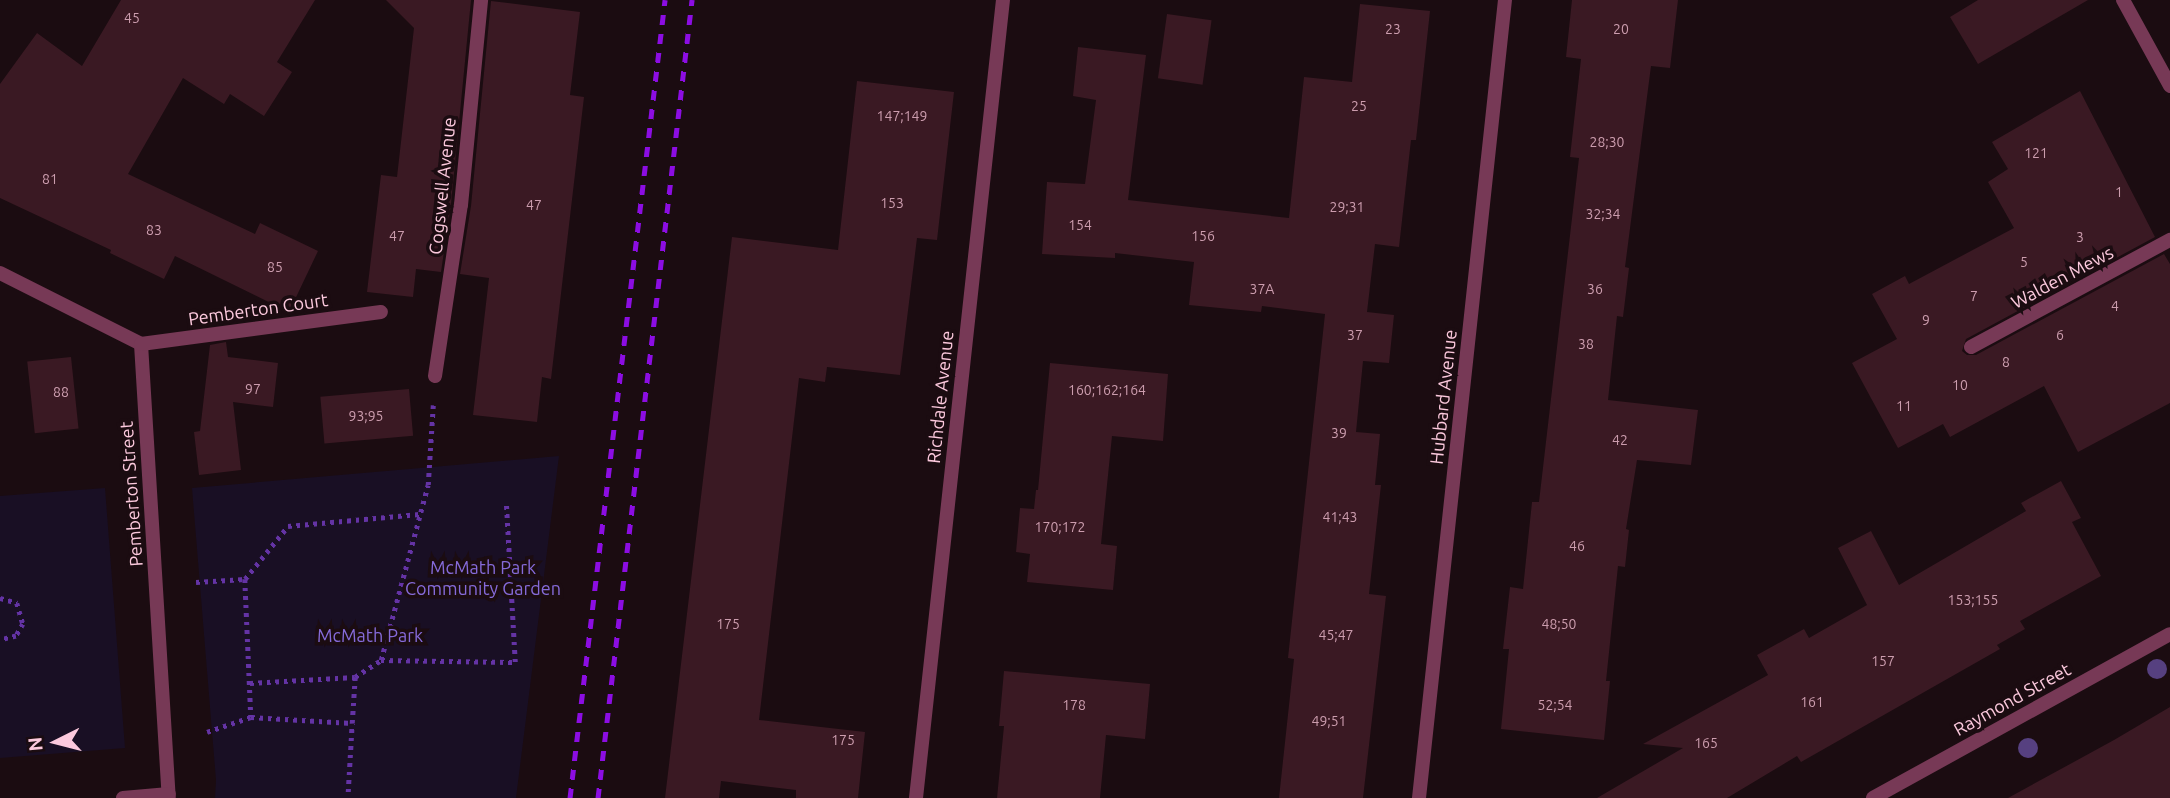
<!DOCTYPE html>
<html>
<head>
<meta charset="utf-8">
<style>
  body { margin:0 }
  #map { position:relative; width:2170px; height:798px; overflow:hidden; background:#1b0c11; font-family:Ubuntu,sans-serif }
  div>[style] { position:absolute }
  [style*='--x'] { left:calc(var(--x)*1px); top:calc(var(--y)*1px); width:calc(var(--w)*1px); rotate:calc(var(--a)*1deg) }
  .green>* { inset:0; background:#190f24 }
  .building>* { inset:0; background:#3a1923; transform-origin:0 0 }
  .path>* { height:4.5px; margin-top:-2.25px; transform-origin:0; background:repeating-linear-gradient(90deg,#6433a5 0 3.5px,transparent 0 8.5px) }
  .service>* { height:14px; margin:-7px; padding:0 7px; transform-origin:7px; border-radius:7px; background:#773956 }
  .minor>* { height:14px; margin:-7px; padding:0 7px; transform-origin:7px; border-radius:7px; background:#773956 }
  .tertiary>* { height:14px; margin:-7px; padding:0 7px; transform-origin:7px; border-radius:7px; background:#773956 }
  .rail>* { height:5px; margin-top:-2.5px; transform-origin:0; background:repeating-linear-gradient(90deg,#8c0de3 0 10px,transparent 0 19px) }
  .trees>* { width:20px; height:20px; margin:-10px; border-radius:50%; background:#564080 }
  span { translate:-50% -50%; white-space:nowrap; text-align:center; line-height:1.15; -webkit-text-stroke:7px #1b0c11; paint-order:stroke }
  .number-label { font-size:14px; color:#cc9dae }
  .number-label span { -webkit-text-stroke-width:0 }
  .street-label { font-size:18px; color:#fcc9dd }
  .park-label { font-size:18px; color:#866bda }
  .north { position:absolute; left:21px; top:707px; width:70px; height:70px; -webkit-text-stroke:5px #1b0c11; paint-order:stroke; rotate:264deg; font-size:19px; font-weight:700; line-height:28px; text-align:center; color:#fcc9dd }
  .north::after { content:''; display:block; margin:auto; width:24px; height:32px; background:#fcc9dd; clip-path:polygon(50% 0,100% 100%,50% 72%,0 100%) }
</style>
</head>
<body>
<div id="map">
  <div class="green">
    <div style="clip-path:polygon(559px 456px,516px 798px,215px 798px,216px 780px,192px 488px)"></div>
    <div style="clip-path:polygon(105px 488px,125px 748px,0 758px,0 496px)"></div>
  </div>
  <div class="building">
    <div style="clip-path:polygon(121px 0,315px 0,277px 62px,292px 72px,264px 116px,230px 94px,224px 104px,183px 78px,128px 174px,255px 234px,260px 223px,318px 251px,289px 312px,175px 256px,164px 279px,110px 253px,111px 250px,0 198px,0 84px,37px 33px,82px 66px)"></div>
    <div style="clip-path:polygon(386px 0,471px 0,451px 204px,441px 272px,416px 269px,413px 297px,367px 292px,381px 175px,397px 177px,414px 28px)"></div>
    <div style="clip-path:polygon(1572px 0,1678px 0,1670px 68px,1651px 66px,1625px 267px,1629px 268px,1623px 317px,1617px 316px,1608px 400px,1698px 410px,1691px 465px,1637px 460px,1626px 529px,1629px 530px,1625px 567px,1618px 566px,1606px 681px,1610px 681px,1604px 740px,1501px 729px,1509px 649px,1503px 649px,1510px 587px,1523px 589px,1532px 502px,1539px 502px,1579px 158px,1570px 157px,1581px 59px,1566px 57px)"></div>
    <div style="clip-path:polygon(1978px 0,2088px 0,1978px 64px,1950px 17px)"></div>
    <div style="clip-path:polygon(491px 1px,580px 12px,570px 95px,584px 97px,551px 379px,542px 377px,537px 422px,473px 415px,489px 278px,460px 274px,471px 206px)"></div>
    <div style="clip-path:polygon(1360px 4px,1430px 11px,1416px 140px,1411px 140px,1399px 247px,1375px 244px,1367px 312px,1394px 315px,1389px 363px,1363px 361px,1356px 432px,1380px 434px,1375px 485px,1381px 485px,1369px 594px,1386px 596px,1363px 798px,1279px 798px,1294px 659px,1288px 658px,1325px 314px,1262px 306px,1261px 312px,1189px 305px,1194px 262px,1115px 253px,1115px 258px,1042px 254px,1047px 182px,1085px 184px,1096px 100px,1073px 96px,1078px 47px,1146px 55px,1128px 200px,1289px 218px,1304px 77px,1352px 82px)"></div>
    <div style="left:1167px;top:14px;width:45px;height:65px;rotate:8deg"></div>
    <div style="clip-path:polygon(857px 81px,954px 92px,937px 240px,917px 238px,900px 375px,827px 367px,825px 382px,799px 378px,759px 720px,865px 732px,858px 798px,796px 798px,796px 790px,721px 781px,719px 798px,665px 798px,732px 237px,838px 250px)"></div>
    <div style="clip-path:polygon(2080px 91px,2155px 237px,1966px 339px,1962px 351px,1967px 355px,1976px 355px,2164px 254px,2170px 264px,2170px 403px,2078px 452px,2044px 386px,1950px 437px,1943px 424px,1898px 448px,1852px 363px,1897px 339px,1872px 294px,1905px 276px,1909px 284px,2014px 228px,1988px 182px,2008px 169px,1992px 142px)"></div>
    <div style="clip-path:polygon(226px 342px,228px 357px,278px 363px,273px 407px,233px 402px,241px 470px,199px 475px,194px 432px,200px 431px,210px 345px)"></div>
    <div style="left:71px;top:357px;width:72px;height:44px;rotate:84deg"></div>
    <div style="clip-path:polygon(1050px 363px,1168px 374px,1163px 441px,1112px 436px,1101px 544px,1117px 546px,1113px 590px,1027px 582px,1030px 554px,1016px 552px,1020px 508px,1034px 509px,1036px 490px,1038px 490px)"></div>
    <div style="left:409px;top:389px;width:47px;height:89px;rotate:85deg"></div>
    <div style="clip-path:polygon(2061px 481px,2081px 518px,2072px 522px,2101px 576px,2020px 621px,2025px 629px,1997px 645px,2000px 649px,1801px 762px,1797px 756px,1727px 798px,1597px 798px,1683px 748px,1643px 744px,1768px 675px,1757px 655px,1804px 629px,1809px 638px,1867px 605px,1838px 548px,1871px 531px,1899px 585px,2026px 511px,2021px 503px)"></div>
    <div style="clip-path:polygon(1004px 671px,1150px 684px,1145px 739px,1106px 735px,1100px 798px,997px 798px,1004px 726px,999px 726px)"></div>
    <div style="clip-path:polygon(2170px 707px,2170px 798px,2008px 798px,2114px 740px)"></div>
  </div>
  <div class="path">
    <div style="--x:245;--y:579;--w:68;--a:-50.9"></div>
    <div style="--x:288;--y:526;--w:132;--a:-5.2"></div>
    <div style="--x:196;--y:582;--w:49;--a:-3.5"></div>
    <div style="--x:245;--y:579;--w:138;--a:87.5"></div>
    <div style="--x:0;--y:598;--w:18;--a:16"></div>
    <div style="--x:17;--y:603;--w:22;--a:74"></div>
    <div style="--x:23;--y:624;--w:14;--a:120"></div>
    <div style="--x:16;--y:636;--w:16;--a:166"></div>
    <div style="--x:381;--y:660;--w:134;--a:0.9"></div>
    <div style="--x:515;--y:662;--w:160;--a:-93.2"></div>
    <div style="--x:250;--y:683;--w:105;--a:-3.3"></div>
    <div style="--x:207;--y:732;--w:46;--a:-18.8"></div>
    <div style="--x:251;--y:717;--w:101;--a:3.4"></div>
    <div style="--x:352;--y:723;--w:46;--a:-86.3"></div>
    <div style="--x:355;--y:677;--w:31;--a:-33"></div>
    <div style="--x:381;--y:660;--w:181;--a:-75"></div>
    <div style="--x:428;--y:485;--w:80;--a:-86.4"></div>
    <div style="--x:348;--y:792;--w:69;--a:-86.7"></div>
  </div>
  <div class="service">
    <div style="--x:435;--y:376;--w:173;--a:-81.4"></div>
    <div style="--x:461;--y:205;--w:206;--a:-84.4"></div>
  </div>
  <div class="minor">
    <div style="--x:0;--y:273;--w:158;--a:26.7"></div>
    <div style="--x:141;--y:344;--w:455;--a:86.5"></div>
    <div style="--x:141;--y:344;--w:242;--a:-7.6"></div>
    <div style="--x:1971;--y:347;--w:226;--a:-28.3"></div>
    <div style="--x:123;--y:798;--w:46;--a:-5"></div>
    <div style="--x:916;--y:798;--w:803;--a:-83.78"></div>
    <div style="--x:1419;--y:798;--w:803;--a:-83.85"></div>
    <div style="--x:1873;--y:798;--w:339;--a:-28.9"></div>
  </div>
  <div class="tertiary">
    <div style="--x:2123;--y:0;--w:98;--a:61.3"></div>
  </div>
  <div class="rail">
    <div style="--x:570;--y:798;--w:804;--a:-83.21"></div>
    <div style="--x:598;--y:798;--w:804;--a:-83.28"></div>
  </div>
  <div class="trees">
    <div style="left:2157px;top:669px"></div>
    <div style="left:2028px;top:748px"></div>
  </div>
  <div class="number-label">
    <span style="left:132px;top:18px">45</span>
    <span style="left:1393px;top:29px">23</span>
    <span style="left:1621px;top:29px">20</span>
    <span style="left:1359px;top:106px">25</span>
    <span style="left:902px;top:116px">147;149</span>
    <span style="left:1607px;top:142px">28;30</span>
    <span style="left:2036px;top:153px">121</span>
    <span style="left:50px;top:179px">81</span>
    <span style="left:2119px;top:192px">1</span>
    <span style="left:892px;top:203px">153</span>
    <span style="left:534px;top:205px">47</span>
    <span style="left:1347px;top:207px">29;31</span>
    <span style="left:1603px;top:214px">32;34</span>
    <span style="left:1080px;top:225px">154</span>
    <span style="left:154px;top:230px">83</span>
    <span style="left:397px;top:236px">47</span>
    <span style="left:1203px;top:236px">156</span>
    <span style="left:2080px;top:237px">3</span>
    <span style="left:2024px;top:262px">5</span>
    <span style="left:275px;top:267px">85</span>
    <span style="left:1262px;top:289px">37A</span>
    <span style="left:1595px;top:289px">36</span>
    <span style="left:1974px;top:296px">7</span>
    <span style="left:2115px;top:306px">4</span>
    <span style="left:1926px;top:320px">9</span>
    <span style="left:1355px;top:335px">37</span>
    <span style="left:2060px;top:335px">6</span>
    <span style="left:1586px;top:344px">38</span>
    <span style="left:2006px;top:362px">8</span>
    <span style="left:1960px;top:385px">10</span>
    <span style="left:253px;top:389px">97</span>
    <span style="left:1107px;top:390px">160;162;164</span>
    <span style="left:61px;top:392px">88</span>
    <span style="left:1904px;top:406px">11</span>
    <span style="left:366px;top:416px">93;95</span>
    <span style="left:1339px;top:433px">39</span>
    <span style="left:1620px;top:440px">42</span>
    <span style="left:1340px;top:517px">41;43</span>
    <span style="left:1060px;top:527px">170;172</span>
    <span style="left:1577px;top:546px">46</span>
    <span style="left:1973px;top:600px">153;155</span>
    <span style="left:728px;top:624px">175</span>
    <span style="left:1559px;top:624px">48;50</span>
    <span style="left:1336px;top:635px">45;47</span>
    <span style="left:1883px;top:661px">157</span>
    <span style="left:1812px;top:702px">161</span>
    <span style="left:1074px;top:705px">178</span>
    <span style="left:1555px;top:705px">52;54</span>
    <span style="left:1329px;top:721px">49;51</span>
    <span style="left:843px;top:740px">175</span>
    <span style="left:1706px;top:743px">165</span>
  </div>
  <div class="street-label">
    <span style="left:442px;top:186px;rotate:-84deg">Cogswell Avenue</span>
    <span style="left:2062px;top:277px;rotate:-28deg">Walden Mews</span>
    <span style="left:258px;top:309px;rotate:-8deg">Pemberton Court</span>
    <span style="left:940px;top:397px;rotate:-84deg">Richdale Avenue</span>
    <span style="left:1443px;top:397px;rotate:-84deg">Hubbard Avenue</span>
    <span style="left:131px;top:494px;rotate:-94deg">Pemberton Street</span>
    <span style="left:2012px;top:699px;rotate:-29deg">Raymond Street</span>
  </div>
  <div class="park-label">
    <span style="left:483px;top:578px">McMath Park<br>Community Garden</span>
    <span style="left:370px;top:635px">McMath Park</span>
  </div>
  <div class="north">N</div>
</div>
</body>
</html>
